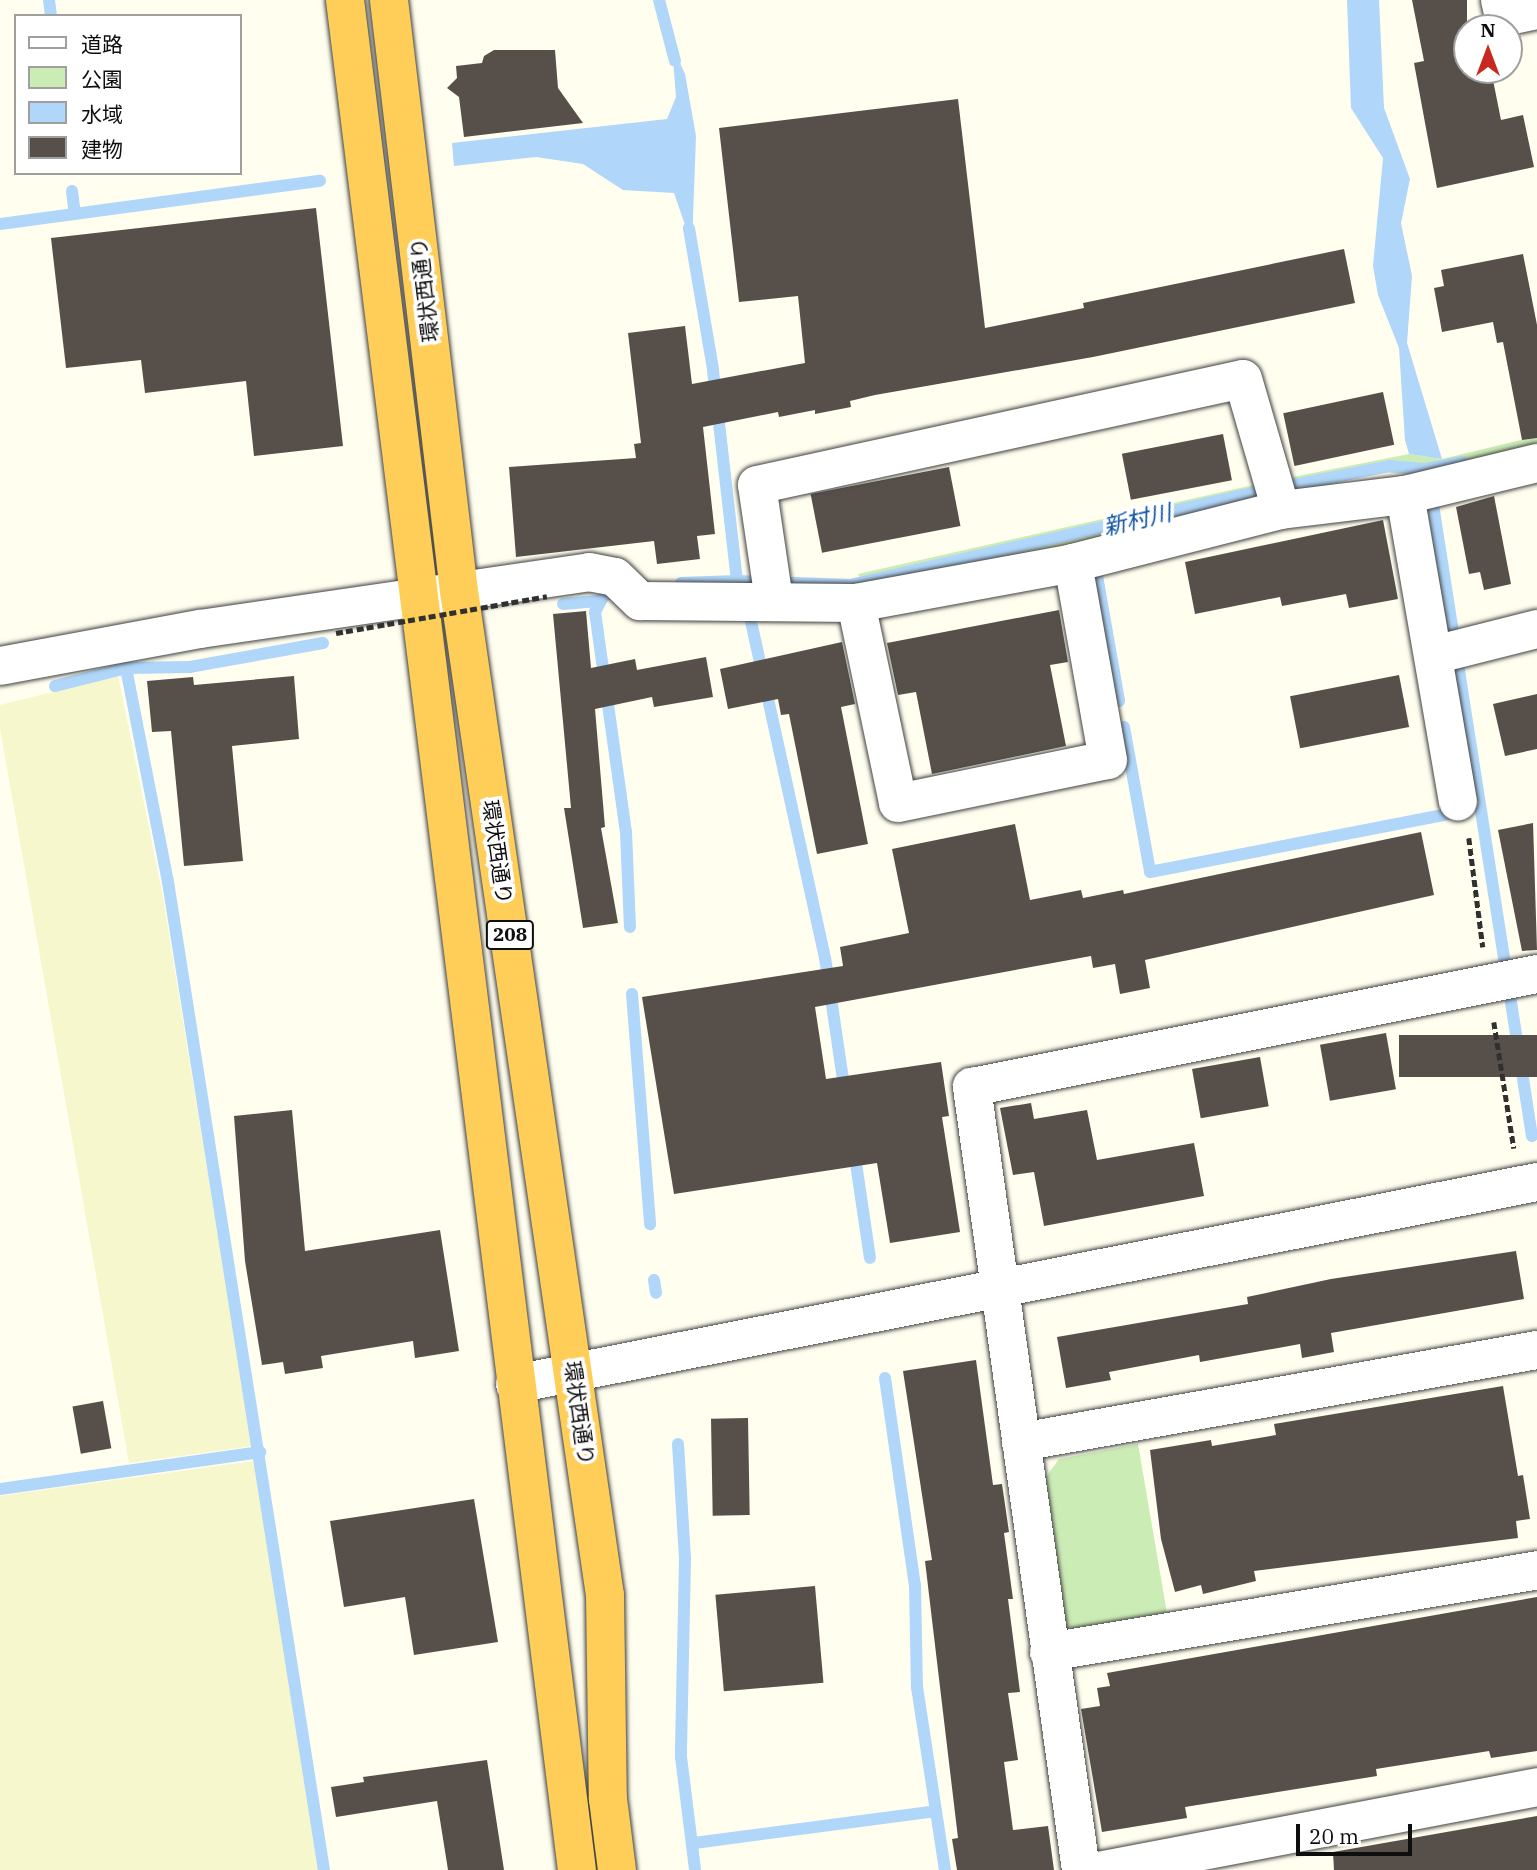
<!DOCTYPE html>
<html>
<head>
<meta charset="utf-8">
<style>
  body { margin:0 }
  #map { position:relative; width:1537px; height:1870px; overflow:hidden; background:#fffeef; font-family:"IBM Plex Serif","Noto Sans JP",serif }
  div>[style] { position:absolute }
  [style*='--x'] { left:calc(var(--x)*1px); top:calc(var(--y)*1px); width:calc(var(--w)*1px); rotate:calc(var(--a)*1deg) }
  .farmland>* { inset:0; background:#f6f7cd }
  .green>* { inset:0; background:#ccecb6 }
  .water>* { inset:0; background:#b0d6f9 }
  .stream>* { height:12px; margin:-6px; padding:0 6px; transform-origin:6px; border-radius:6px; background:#b0d6f9 }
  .building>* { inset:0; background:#57504a; transform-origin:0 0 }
  .path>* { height:4.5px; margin-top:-2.25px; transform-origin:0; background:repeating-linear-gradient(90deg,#303030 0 7px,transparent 0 10.5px) }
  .roads { filter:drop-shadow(0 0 2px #414141) drop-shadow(0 0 2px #414141) }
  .minor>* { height:38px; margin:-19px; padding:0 19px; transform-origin:19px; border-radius:19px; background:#fff }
  .tertiary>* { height:38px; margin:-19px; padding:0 19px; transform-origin:19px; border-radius:19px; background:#fff }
  .trunk>* { height:38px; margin:-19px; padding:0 19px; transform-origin:19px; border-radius:19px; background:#fece58 }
  .path-bridge>* { height:4.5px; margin-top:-2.25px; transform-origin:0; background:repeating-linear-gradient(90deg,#303030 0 7px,transparent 0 10.5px) }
  span { translate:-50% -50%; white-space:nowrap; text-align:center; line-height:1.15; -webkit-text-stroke:7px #fff; paint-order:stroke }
  .shield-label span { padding:2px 5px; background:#fff; border:2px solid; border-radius:5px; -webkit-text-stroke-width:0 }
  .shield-label { font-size:19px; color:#0e0e0e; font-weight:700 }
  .street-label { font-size:21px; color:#0e0e0e }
  .water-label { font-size:23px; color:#1054a7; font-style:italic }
  .legend { position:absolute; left:14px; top:14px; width:228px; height:161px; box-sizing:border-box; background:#fff; border:2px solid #9f9f9f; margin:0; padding:9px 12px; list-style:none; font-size:21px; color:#0e0e0e }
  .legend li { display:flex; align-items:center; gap:14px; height:35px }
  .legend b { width:35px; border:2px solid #9f9f9f }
  .north { position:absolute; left:1453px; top:14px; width:70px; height:70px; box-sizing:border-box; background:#fff; border:2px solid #9f9f9f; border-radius:50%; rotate:0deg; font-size:19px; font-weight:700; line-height:28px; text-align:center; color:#0e0e0e }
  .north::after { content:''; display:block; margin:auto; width:24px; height:32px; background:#c6291e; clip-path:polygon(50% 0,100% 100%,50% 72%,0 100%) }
  .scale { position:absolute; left:1296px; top:1824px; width:116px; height:32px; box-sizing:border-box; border:4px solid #0e0e0e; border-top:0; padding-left:9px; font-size:21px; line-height:24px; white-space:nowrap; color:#0e0e0e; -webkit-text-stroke:5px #fff; paint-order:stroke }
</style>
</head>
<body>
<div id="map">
  <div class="farmland">
    <div style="clip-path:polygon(118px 676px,162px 892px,252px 1446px,129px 1463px,0 728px,0 705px)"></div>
    <div style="clip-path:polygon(254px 1461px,318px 1870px,0 1870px,0 1496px)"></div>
  </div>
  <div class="green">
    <div style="clip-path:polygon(1537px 436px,1537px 453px,1434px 477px,1384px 472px,865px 590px,858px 574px,1262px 483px,1409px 454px,1442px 459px)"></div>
    <div style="clip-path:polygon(1138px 1444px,1168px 1619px,1083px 1633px,1064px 1624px,1045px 1478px,1059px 1459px)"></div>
  </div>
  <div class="water">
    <div style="clip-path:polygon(1347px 0,1379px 0,1384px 108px,1410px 179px,1401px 223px,1412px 276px,1407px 343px,1442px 459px,1409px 454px,1405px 440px,1399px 348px,1378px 295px,1373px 266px,1383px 158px,1351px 108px)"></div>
    <div style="clip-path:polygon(672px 46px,685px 74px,696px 136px,692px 245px,674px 193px,623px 190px,583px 164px,536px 157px,454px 166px,452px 143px,667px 119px,676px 97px)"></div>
  </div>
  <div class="stream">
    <div style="--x:49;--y:0;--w:16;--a:83"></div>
    <div style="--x:659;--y:0;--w:63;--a:75.3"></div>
    <div style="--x:72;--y:191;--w:23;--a:83"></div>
    <div style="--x:0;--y:224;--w:323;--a:-7.7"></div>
    <div style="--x:1431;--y:492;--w:652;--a:81.09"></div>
    <div style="--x:1096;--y:570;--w:133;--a:80"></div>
    <div style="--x:681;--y:583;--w:56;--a:-2"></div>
    <div style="--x:737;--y:581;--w:213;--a:-96.5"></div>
    <div style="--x:713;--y:369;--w:143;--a:-99.7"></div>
    <div style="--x:622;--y:592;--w:18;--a:171"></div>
    <div style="--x:604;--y:595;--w:19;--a:118"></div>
    <div style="--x:595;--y:612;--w:222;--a:82"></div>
    <div style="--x:626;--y:832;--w:95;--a:87.6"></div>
    <div style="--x:563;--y:604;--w:35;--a:-5"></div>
    <div style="--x:323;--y:643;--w:135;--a:169.8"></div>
    <div style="--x:190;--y:667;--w:64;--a:179.1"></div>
    <div style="--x:126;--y:668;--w:218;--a:78.9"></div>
    <div style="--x:168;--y:882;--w:1000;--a:81.03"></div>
    <div style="--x:55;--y:686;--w:73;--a:-14.2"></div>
    <div style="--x:1124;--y:727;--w:147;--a:79.8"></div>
    <div style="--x:1150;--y:872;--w:304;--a:-11"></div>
    <div style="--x:632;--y:994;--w:231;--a:85.5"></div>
    <div style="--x:845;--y:1093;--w:136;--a:-98.4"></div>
    <div style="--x:825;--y:958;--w:349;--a:-102.4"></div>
    <div style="--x:750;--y:617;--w:38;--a:-110"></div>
    <div style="--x:737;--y:581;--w:113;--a:2"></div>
    <div style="--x:850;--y:585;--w:403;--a:-12.9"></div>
    <div style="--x:1243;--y:495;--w:149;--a:-11.2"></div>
    <div style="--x:1389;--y:466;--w:37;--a:5"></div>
    <div style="--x:1426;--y:469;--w:37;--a:-11"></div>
    <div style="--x:854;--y:1150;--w:109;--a:81.6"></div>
    <div style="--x:654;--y:1280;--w:13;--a:81"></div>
    <div style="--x:885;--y:1378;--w:209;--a:81.8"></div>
    <div style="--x:915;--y:1585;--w:102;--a:88.9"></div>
    <div style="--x:917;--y:1687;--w:185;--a:81.3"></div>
    <div style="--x:678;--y:1444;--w:115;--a:86.5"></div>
    <div style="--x:685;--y:1559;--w:198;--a:91.2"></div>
    <div style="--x:681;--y:1757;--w:114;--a:82.9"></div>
    <div style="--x:0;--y:1489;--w:263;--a:-8.1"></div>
    <div style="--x:694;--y:1843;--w:244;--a:-7.5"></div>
  </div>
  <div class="building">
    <div style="clip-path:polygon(1412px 0,1467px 0,1467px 70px,1491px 70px,1501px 120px,1523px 115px,1534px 167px,1437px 188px,1414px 63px,1424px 61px)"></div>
    <div style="clip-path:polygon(494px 50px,555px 50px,558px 88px,583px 123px,464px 137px,459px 97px,447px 88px,457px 78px,456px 66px,482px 63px,484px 56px)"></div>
    <div style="clip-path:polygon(958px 99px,985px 328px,1084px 308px,1083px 303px,1344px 249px,1355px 303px,1093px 357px,875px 395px,850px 401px,851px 407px,815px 414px,815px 410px,779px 417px,778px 412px,703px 427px,715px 534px,697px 536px,700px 559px,657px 564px,654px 541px,516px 557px,509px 467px,636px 458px,634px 444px,641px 443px,628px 333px,685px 326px,692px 384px,805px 363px,798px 296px,739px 302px,719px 128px)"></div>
    <div style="clip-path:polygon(316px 208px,343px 446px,254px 456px,246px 381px,145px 393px,141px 360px,66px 368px,51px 238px)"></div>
    <div style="clip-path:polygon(1523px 254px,1537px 325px,1537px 438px,1522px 440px,1503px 342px,1497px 343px,1493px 322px,1442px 332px,1434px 288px,1444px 286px,1441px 270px)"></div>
    <div style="left:1383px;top:392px;width:54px;height:102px;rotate:78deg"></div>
    <div style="left:1223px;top:434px;width:47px;height:103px;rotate:79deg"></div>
    <div style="left:949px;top:467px;width:60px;height:141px;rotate:79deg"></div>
    <div style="clip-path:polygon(1494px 496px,1511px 584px,1484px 590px,1480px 572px,1469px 574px,1456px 507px)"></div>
    <div style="clip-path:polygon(1383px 520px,1398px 599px,1349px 608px,1346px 594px,1282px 606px,1280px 597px,1195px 614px,1185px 562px)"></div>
    <div style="clip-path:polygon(1059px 610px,1068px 662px,1050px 665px,1066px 746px,932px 774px,916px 692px,898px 695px,887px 643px)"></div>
    <div style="clip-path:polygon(586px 611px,591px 668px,635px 659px,637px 670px,706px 657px,713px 697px,654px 707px,652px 697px,595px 709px,605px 827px,601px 828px,618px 923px,583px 928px,564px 808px,571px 808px,553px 614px)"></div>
    <div style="clip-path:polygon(842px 642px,855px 704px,841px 707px,868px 844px,817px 854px,789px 714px,781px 715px,778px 699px,728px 709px,720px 669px)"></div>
    <div style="left:1399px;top:675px;width:53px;height:111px;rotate:79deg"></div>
    <div style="clip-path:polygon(294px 676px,299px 739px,232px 746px,243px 861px,184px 866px,171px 731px,152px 732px,147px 681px,193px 677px,194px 685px)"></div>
    <div style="clip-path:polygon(1537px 694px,1537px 749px,1505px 756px,1493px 704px)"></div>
    <div style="clip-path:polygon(1533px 823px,1537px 950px,1522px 951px,1498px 830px)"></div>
    <div style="clip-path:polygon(1015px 824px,1030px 900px,1081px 890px,1083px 898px,1123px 890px,1124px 894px,1421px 832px,1434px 895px,1145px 960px,1150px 988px,1120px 994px,1115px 964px,1093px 968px,1091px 956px,815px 1007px,826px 1079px,941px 1062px,949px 1116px,942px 1117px,960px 1232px,890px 1243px,877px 1163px,674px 1194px,642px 997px,843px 966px,840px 947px,909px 933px,892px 849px)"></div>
    <div style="left:1386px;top:1033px;width:57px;height:67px;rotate:80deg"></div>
    <div style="left:1537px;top:1035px;width:42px;height:138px;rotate:90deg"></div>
    <div style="left:1260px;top:1057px;width:50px;height:69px;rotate:80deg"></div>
    <div style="clip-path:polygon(1031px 1103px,1034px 1119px,1087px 1110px,1097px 1160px,1194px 1143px,1204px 1196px,1044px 1226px,1034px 1172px,1013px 1175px,1000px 1108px)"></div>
    <div style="clip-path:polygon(292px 1110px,305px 1251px,440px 1230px,459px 1351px,415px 1358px,413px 1341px,321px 1356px,323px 1368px,285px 1374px,283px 1362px,262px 1365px,245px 1261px,234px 1116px)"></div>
    <div style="clip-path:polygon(1516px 1251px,1524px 1299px,1331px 1333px,1334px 1352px,1302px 1358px,1300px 1344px,1200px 1362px,1199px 1355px,1109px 1372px,1111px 1380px,1066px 1388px,1057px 1337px,1248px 1304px,1247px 1297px,1331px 1279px)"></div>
    <div style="clip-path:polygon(976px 1360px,993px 1485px,1002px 1484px,1009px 1532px,1004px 1533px,1013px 1599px,1008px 1599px,1020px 1692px,1008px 1693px,1018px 1760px,1004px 1762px,1013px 1830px,1048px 1826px,1054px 1870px,957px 1870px,952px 1839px,958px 1838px,925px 1561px,932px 1560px,903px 1371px)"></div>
    <div style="clip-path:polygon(1503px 1386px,1518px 1476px,1523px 1475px,1530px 1519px,1516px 1521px,1518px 1538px,1254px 1571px,1256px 1581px,1203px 1594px,1201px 1585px,1175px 1592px,1161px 1539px,1150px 1450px,1211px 1440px,1212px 1446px,1276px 1435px,1274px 1424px)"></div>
    <div style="left:103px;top:1401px;width:48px;height:31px;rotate:80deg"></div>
    <div style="left:748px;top:1418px;width:97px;height:37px;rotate:89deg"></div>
    <div style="clip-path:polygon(474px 1499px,498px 1642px,414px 1655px,405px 1597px,344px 1607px,330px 1521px)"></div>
    <div style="left:815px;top:1586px;width:97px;height:100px;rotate:85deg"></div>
    <div style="clip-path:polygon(1537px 1597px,1537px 1751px,1491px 1758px,1489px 1751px,1376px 1769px,1377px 1776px,1185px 1807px,1187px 1818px,1102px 1832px,1081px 1709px,1100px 1706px,1097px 1688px,1110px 1686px,1107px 1673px)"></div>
    <div style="clip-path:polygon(487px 1760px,504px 1870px,448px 1870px,437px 1801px,336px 1817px,331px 1787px,364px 1782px,363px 1777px)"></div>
    <div style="clip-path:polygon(1537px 1816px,1537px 1870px,1334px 1870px,1333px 1852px)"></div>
  </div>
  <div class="path">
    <div style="--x:1469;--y:838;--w:110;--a:82.7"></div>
    <div style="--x:1494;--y:1022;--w:128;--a:81"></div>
  </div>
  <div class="roads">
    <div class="minor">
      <div style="--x:1500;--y:0;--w:17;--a:77"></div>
      <div style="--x:1504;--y:17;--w:34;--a:-12"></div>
      <div style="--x:1405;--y:495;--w:311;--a:80.2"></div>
      <div style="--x:774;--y:600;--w:116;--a:-98.4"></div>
      <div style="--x:757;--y:485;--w:497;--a:-12.3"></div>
      <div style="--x:1243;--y:379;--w:136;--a:73.8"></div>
      <div style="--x:856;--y:603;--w:204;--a:78.1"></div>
      <div style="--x:898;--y:803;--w:214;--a:-11.6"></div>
      <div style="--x:1108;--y:760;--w:200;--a:-100.1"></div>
      <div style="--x:1442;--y:653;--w:98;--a:-14.2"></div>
      <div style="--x:0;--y:666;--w:203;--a:-10.5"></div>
      <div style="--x:200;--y:629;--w:393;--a:-8.3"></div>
      <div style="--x:589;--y:572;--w:26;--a:11"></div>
      <div style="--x:615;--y:577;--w:35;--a:44"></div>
      <div style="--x:640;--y:601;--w:216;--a:0.5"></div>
      <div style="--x:856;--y:603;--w:221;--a:-10.4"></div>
      <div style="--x:1073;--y:563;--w:215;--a:-14.3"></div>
      <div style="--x:1281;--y:510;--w:125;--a:-6.9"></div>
      <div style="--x:1405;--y:495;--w:136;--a:-13.6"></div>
      <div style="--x:1021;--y:1442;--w:524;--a:-10.11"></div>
      <div style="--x:1049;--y:1652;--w:495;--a:-9.5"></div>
      <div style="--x:1081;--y:1870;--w:791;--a:-97.93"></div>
      <div style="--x:972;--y:1087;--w:576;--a:-11.31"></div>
      <div style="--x:1103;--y:1870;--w:442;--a:-10.8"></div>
    </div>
    <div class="tertiary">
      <div style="--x:515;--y:1384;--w:1042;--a:-11.18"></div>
    </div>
    <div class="trunk">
      <div style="--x:345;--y:0;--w:1884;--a:82.93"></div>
      <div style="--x:389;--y:0;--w:595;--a:83.25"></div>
      <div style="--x:459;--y:591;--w:1015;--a:81.73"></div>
      <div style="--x:605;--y:1595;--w:204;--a:89.2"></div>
      <div style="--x:608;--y:1799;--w:72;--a:82.8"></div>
    </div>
  </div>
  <div class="path-bridge">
    <div style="--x:336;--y:633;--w:214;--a:-9.9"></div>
  </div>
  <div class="shield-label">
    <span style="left:510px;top:935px">208</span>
  </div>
  <div class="street-label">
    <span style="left:424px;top:290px;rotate:-97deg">環状西通り</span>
    <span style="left:498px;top:852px;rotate:82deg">環状西通り</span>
    <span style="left:580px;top:1413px;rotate:82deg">環状西通り</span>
  </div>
  <div class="water-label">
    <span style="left:1137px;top:519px;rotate:-13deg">新村川</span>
  </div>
  <ul class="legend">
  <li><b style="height:9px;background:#fff"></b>道路</li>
  <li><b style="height:19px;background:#ccecb6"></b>公園</li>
  <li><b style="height:19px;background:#b0d6f9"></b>水域</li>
  <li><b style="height:19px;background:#57504a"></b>建物</li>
  </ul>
  <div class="north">N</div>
  <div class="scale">20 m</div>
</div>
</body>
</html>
